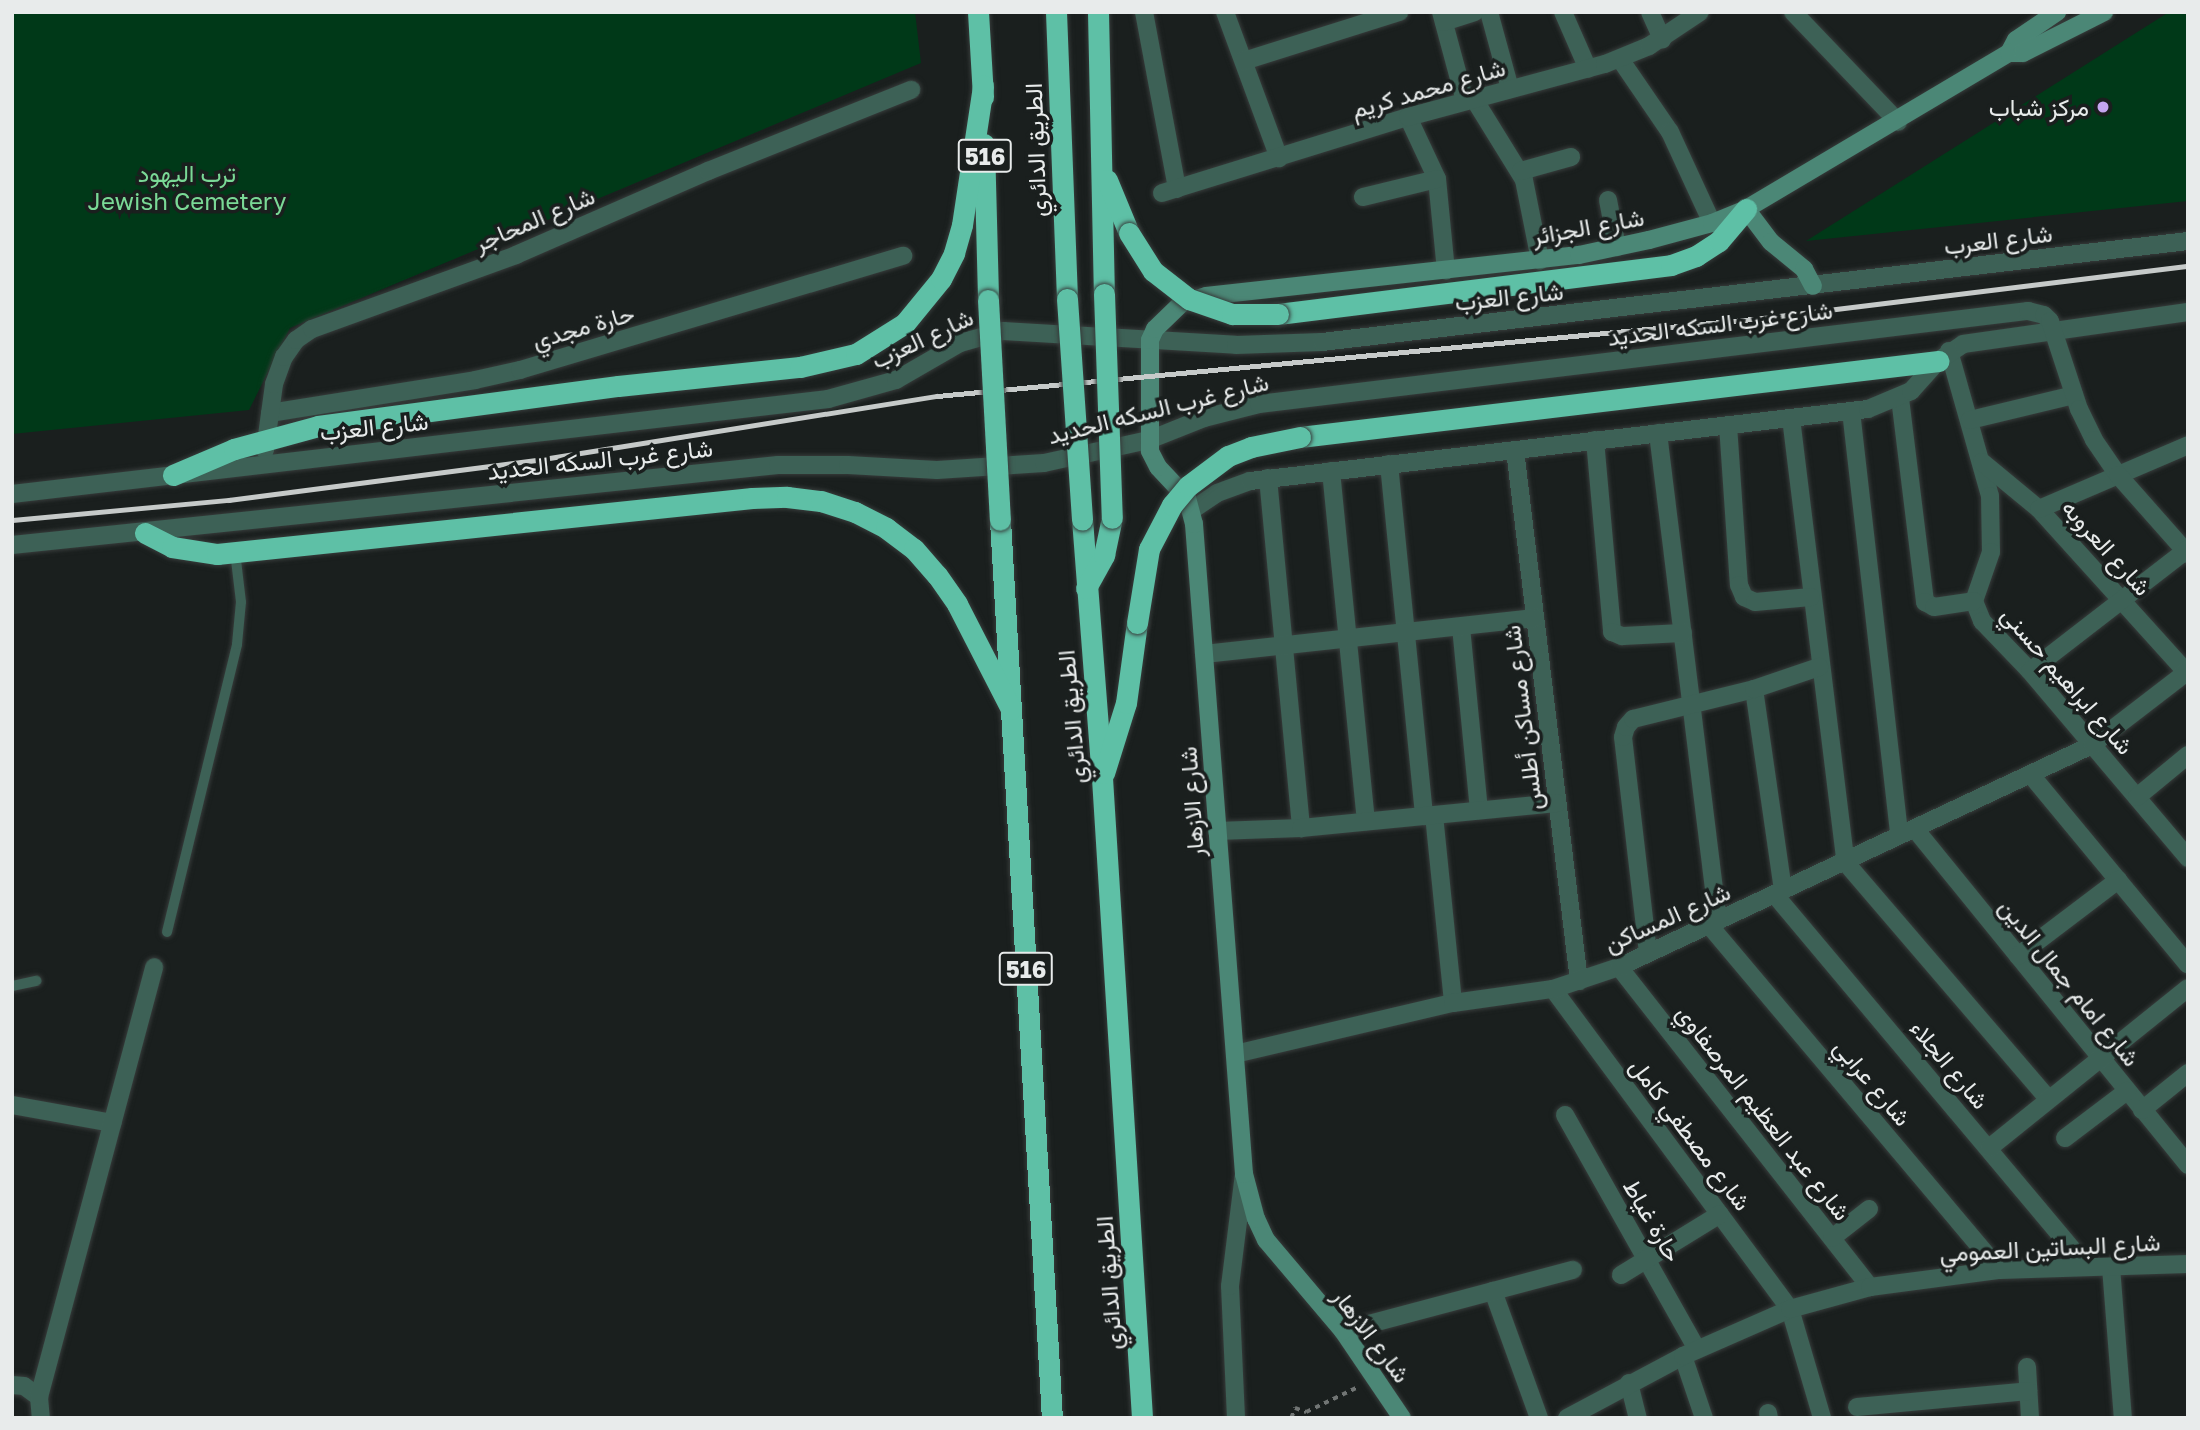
<!DOCTYPE html>
<html>
<head>
<meta charset="utf-8">
<style>
  body { margin:0 }
  #map { position:relative; width:2200px; height:1430px; overflow:hidden; background:#1a1f1e; font-family:"Golos Text",Vazirmatn,sans-serif }
  div>[style] { position:absolute }
  [style*='--x'] { left:calc(var(--x)*1px); top:calc(var(--y)*1px); width:calc(var(--w)*1px); rotate:calc(var(--a)*1deg) }
  .green>* { inset:0; background:#003918 }
  .path>* { height:3.5px; margin-top:-1.75px; transform-origin:0; background:repeating-linear-gradient(90deg,#717574 0 5px,transparent 0 10px) }
  .roads { filter:drop-shadow(0 0 2px #373c3b) drop-shadow(0 0 2px #373c3b) }
  .lane>* { height:10px; margin:-5px; padding:0 5px; transform-origin:5px; border-radius:5px; background:#3d6156 }
  .street>* { height:18px; margin:-9px; padding:0 9px; transform-origin:9px; border-radius:9px; background:#3d6156 }
  .secondary>* { height:18px; margin:-9px; padding:0 9px; transform-origin:9px; border-radius:9px; background:#4b8776 }
  .highway>* { height:21px; margin:-10.5px; padding:0 10.5px; transform-origin:10.5px; border-radius:10.5px; background:#5ec0a6 }
  .rail>* { height:5px; margin:-2.5px; padding:0 2.5px; transform-origin:2.5px; border-radius:2.5px; background:#c6cac9 }
  .bridges { filter:drop-shadow(0 0 2px #373c3b) drop-shadow(0 0 2px #373c3b) }
  .highway-bridge>* { height:21px; margin:-10.5px; padding:0 10.5px; transform-origin:10.5px; border-radius:10.5px; background:#5ec0a6 }
  .dots>* { width:19px; height:19px; translate:-50% -50%; box-sizing:border-box; border:4px solid #1a1f1e; border-radius:50% }
  span { translate:-50% -50%; white-space:nowrap; text-align:center; line-height:1.15; -webkit-text-stroke:7px #1a1f1e; paint-order:stroke }
  .shield-label span { padding:2px 5px; background:#1a1f1e; border:2px solid; border-radius:5px; -webkit-text-stroke-width:0 }
  .shield-label { font-size:23px; color:#e8ebeb; font-weight:700 }
  .street-label { font-size:24px; color:#e8ebeb }
  .poi-label { font-size:24px; color:#e8ebeb }
  .right { translate:-100% -50%; text-align:right }
  .park-label { font-size:24px; color:#7ad996 }
  .frame { position:absolute; inset:0; border:14px solid #e8ebeb; pointer-events:none }
</style>
</head>
<body>
<div id="map">
  <div class="green">
    <div style="clip-path:polygon(12px 12px,915px 12px,921px 63px,290px 328px,249px 410px,12px 434px)"></div>
    <div style="clip-path:polygon(2169px 12px,2188px 12px,2188px 201px,1806px 241px)"></div>
  </div>
  <div class="path">
    <div style="--x:1306;--y:1412;--w:58;--a:-25.7"></div>
    <div style="--x:1291;--y:1418;--w:11;--a:-68"></div>
    <div style="--x:1295;--y:1408;--w:12;--a:20"></div>
  </div>
  <div class="roads">
    <div class="lane">
      <div style="--x:167;--y:932;--w:296;--a:-76.3"></div>
      <div style="--x:237;--y:644;--w:42;--a:-84.6"></div>
      <div style="--x:241;--y:602;--w:50;--a:-96.8"></div>
      <div style="--x:12;--y:986;--w:25;--a:-12"></div>
    </div>
    <div class="street">
      <div style="--x:1144;--y:12;--w:180;--a:79.4"></div>
      <div style="--x:1225;--y:12;--w:156;--a:69.7"></div>
      <div style="--x:1441;--y:12;--w:92;--a:74.9"></div>
      <div style="--x:1489;--y:12;--w:80;--a:74.7"></div>
      <div style="--x:1563;--y:12;--w:62;--a:66.3"></div>
      <div style="--x:1650;--y:12;--w:30;--a:66"></div>
      <div style="--x:1793;--y:12;--w:152;--a:46.3"></div>
      <div style="--x:1444;--y:22;--w:32;--a:-18"></div>
      <div style="--x:1620;--y:59;--w:88;--a:55.6"></div>
      <div style="--x:1670;--y:132;--w:100;--a:65.2"></div>
      <div style="--x:1244;--y:61;--w:163;--a:-17.5"></div>
      <div style="--x:1474;--y:99;--w:95;--a:58.3"></div>
      <div style="--x:1524;--y:180;--w:82;--a:78.7"></div>
      <div style="--x:1408;--y:117;--w:68;--a:64.9"></div>
      <div style="--x:1437;--y:179;--w:92;--a:84.4"></div>
      <div style="--x:1521;--y:171;--w:52;--a:-15.6"></div>
      <div style="--x:1162;--y:193;--w:257;--a:-17.2"></div>
      <div style="--x:1408;--y:117;--w:204;--a:-15.1"></div>
      <div style="--x:1605;--y:64;--w:48;--a:-22.2"></div>
      <div style="--x:1649;--y:46;--w:61;--a:-33.7"></div>
      <div style="--x:1363;--y:197;--w:76;--a:-13.7"></div>
      <div style="--x:1608;--y:200;--w:48;--a:79.2"></div>
      <div style="--x:1949;--y:351;--w:151;--a:74.2"></div>
      <div style="--x:1990;--y:496;--w:56;--a:89"></div>
      <div style="--x:1991;--y:552;--w:52;--a:109.1"></div>
      <div style="--x:1974;--y:601;--w:22;--a:68"></div>
      <div style="--x:1982;--y:621;--w:69;--a:46.2"></div>
      <div style="--x:2030;--y:671;--w:245;--a:49.8"></div>
      <div style="--x:1900;--y:398;--w:206;--a:83"></div>
      <div style="--x:1925;--y:602;--w:10;--a:29"></div>
      <div style="--x:1934;--y:607;--w:40;--a:-8.5"></div>
      <div style="--x:1851;--y:411;--w:427;--a:83.5"></div>
      <div style="--x:270;--y:413;--w:208;--a:-9.1"></div>
      <div style="--x:475;--y:380;--w:46;--a:-12.5"></div>
      <div style="--x:520;--y:370;--w:400;--a:-16.6"></div>
      <div style="--x:1791;--y:418;--w:448;--a:83"></div>
      <div style="--x:1846;--y:863;--w:311;--a:49.4"></div>
      <div style="--x:1970;--y:420;--w:107;--a:-13.5"></div>
      <div style="--x:1728;--y:425;--w:160;--a:86.1"></div>
      <div style="--x:1739;--y:585;--w:13;--a:67"></div>
      <div style="--x:1744;--y:597;--w:12;--a:24"></div>
      <div style="--x:1755;--y:602;--w:56;--a:-5.1"></div>
      <div style="--x:1658;--y:433;--w:492;--a:83"></div>
      <div style="--x:1595;--y:440;--w:193;--a:84.9"></div>
      <div style="--x:1612;--y:632;--w:11;--a:22"></div>
      <div style="--x:1622;--y:636;--w:61;--a:-2.8"></div>
      <div style="--x:265;--y:450;--w:67;--a:-82.2"></div>
      <div style="--x:274;--y:384;--w:29;--a:-70"></div>
      <div style="--x:284;--y:357;--w:21;--a:-55"></div>
      <div style="--x:296;--y:340;--w:19;--a:-35"></div>
      <div style="--x:312;--y:329;--w:217;--a:-19.9"></div>
      <div style="--x:516;--y:255;--w:210;--a:-23.6"></div>
      <div style="--x:708;--y:171;--w:219;--a:-21.8"></div>
      <div style="--x:1515;--y:450;--w:535;--a:83.13"></div>
      <div style="--x:1982;--y:462;--w:74;--a:39.5"></div>
      <div style="--x:2039;--y:509;--w:222;--a:47.9"></div>
      <div style="--x:1389;--y:464;--w:354;--a:84.3"></div>
      <div style="--x:1331;--y:471;--w:352;--a:84.3"></div>
      <div style="--x:1268;--y:478;--w:352;--a:84.6"></div>
      <div style="--x:12;--y:494;--w:822;--a:-6.64"></div>
      <div style="--x:828;--y:399;--w:71;--a:-15.6"></div>
      <div style="--x:896;--y:380;--w:74;--a:-30"></div>
      <div style="--x:960;--y:343;--w:45;--a:-15.6"></div>
      <div style="--x:1003;--y:331;--w:233;--a:3.4"></div>
      <div style="--x:1236;--y:345;--w:86;--a:-2"></div>
      <div style="--x:1322;--y:342;--w:872;--a:-6.65"></div>
      <div style="--x:2039;--y:509;--w:162;--a:-23.2"></div>
      <div style="--x:1192;--y:510;--w:30;--a:-34"></div>
      <div style="--x:1217;--y:493;--w:35;--a:-20"></div>
      <div style="--x:1250;--y:481;--w:622;--a:-6.65"></div>
      <div style="--x:1868;--y:409;--w:47;--a:-22.7"></div>
      <div style="--x:1911;--y:391;--w:40;--a:-48"></div>
      <div style="--x:1938;--y:361;--w:30;--a:-34"></div>
      <div style="--x:1963;--y:344;--w:227;--a:-8.1"></div>
      <div style="--x:12;--y:545;--w:770;--a:-5.96"></div>
      <div style="--x:778;--y:465;--w:70;--a:0"></div>
      <div style="--x:848;--y:465;--w:89;--a:3.2"></div>
      <div style="--x:937;--y:470;--w:107;--a:-3.7"></div>
      <div style="--x:1044;--y:463;--w:107;--a:-12.4"></div>
      <div style="--x:1149;--y:440;--w:59;--a:-21.8"></div>
      <div style="--x:1204;--y:418;--w:57;--a:-14.3"></div>
      <div style="--x:1259;--y:404;--w:775;--a:-6.9"></div>
      <div style="--x:2028;--y:311;--w:16;--a:14"></div>
      <div style="--x:2044;--y:315;--w:8;--a:45"></div>
      <div style="--x:2050;--y:321;--w:93;--a:71.8"></div>
      <div style="--x:2079;--y:409;--w:34;--a:64"></div>
      <div style="--x:2094;--y:440;--w:42;--a:55.6"></div>
      <div style="--x:2118;--y:475;--w:106;--a:48.5"></div>
      <div style="--x:1461;--y:627;--w:184;--a:84.4"></div>
      <div style="--x:1204;--y:654;--w:333;--a:-6.2"></div>
      <div style="--x:2030;--y:671;--w:200;--a:-37.7"></div>
      <div style="--x:1754;--y:689;--w:204;--a:81.8"></div>
      <div style="--x:2031;--y:775;--w:246;--a:50.4"></div>
      <div style="--x:2137;--y:797;--w:66;--a:-39.5"></div>
      <div style="--x:1434;--y:815;--w:189;--a:84.2"></div>
      <div style="--x:1915;--y:829;--w:433;--a:50.9"></div>
      <div style="--x:1217;--y:831;--w:84;--a:-2"></div>
      <div style="--x:1301;--y:828;--w:257;--a:-5.6"></div>
      <div style="--x:1775;--y:895;--w:484;--a:50"></div>
      <div style="--x:1709;--y:925;--w:451;--a:49.9"></div>
      <div style="--x:1648;--y:953;--w:217;--a:-96.6"></div>
      <div style="--x:1623;--y:737;--w:10;--a:-73"></div>
      <div style="--x:1626;--y:727;--w:11;--a:-49"></div>
      <div style="--x:1633;--y:719;--w:125;--a:-13.9"></div>
      <div style="--x:1754;--y:689;--w:69;--a:-18.7"></div>
      <div style="--x:2018;--y:956;--w:126;--a:-37.2"></div>
      <div style="--x:1619;--y:967;--w:407;--a:51.9"></div>
      <div style="--x:1553;--y:989;--w:398;--a:53.5"></div>
      <div style="--x:1790;--y:1309;--w:114;--a:73.6"></div>
      <div style="--x:1235;--y:1054;--w:224;--a:-13.2"></div>
      <div style="--x:1453;--y:1003;--w:101;--a:-8"></div>
      <div style="--x:1553;--y:989;--w:70;--a:-18.4"></div>
      <div style="--x:1619;--y:967;--w:523;--a:-25.14"></div>
      <div style="--x:2092;--y:745;--w:121;--a:-37.6"></div>
      <div style="--x:12;--y:1105;--w:102;--a:10.2"></div>
      <div style="--x:2142;--y:1110;--w:59;--a:-38.8"></div>
      <div style="--x:1565;--y:1115;--w:269;--a:60.6"></div>
      <div style="--x:2065;--y:1138;--w:78;--a:-37.2"></div>
      <div style="--x:1989;--y:1148;--w:255;--a:-38.8"></div>
      <div style="--x:1832;--y:1238;--w:47;--a:-38.1"></div>
      <div style="--x:2111;--y:1267;--w:151;--a:85.5"></div>
      <div style="--x:1621;--y:1275;--w:116;--a:-31.6"></div>
      <div style="--x:1493;--y:1291;--w:135;--a:70.1"></div>
      <div style="--x:1343;--y:1331;--w:238;--a:-14.9"></div>
      <div style="--x:1683;--y:1356;--w:65;--a:71.3"></div>
      <div style="--x:2027;--y:1367;--w:51;--a:86.6"></div>
      <div style="--x:1629;--y:1383;--w:36;--a:76"></div>
      <div style="--x:12;--y:1385;--w:12;--a:5"></div>
      <div style="--x:24;--y:1386;--w:19;--a:36"></div>
      <div style="--x:39;--y:1397;--w:21;--a:85"></div>
      <div style="--x:39;--y:1397;--w:445;--a:-75"></div>
      <div style="--x:1857;--y:1407;--w:172;--a:-5.3"></div>
      <div style="--x:1768;--y:1413;--w:5;--a:79"></div>
      <div style="--x:1236;--y:1418;--w:132;--a:-92.6"></div>
      <div style="--x:1230;--y:1286;--w:113;--a:-82.9"></div>
      <div style="--x:1567;--y:1418;--w:132;--a:-28.1"></div>
      <div style="--x:1683;--y:1356;--w:117;--a:-23.7"></div>
      <div style="--x:1790;--y:1309;--w:83;--a:-15.4"></div>
      <div style="--x:1870;--y:1287;--w:131;--a:-7.5"></div>
      <div style="--x:2000;--y:1270;--w:188;--a:-1.8"></div>
    </div>
    <div class="secondary">
      <div style="--x:2009;--y:53;--w:15;--a:-62"></div>
      <div style="--x:2016;--y:40;--w:50;--a:-34.3"></div>
      <div style="--x:1746;--y:209;--w:41;--a:52.9"></div>
      <div style="--x:1771;--y:242;--w:43;--a:39.3"></div>
      <div style="--x:1804;--y:269;--w:19;--a:62"></div>
      <div style="--x:1402;--y:1418;--w:105;--a:-124.1"></div>
      <div style="--x:1343;--y:1331;--w:119;--a:-130.2"></div>
      <div style="--x:1266;--y:1240;--w:23;--a:-115"></div>
      <div style="--x:1256;--y:1219;--w:47;--a:-104.9"></div>
      <div style="--x:1244;--y:1174;--w:652;--a:-94.4"></div>
      <div style="--x:1194;--y:524;--w:27;--a:-105"></div>
      <div style="--x:1187;--y:498;--w:42;--a:-133.1"></div>
      <div style="--x:1158;--y:467;--w:18;--a:-117"></div>
      <div style="--x:1150;--y:451;--w:111;--a:-90"></div>
      <div style="--x:1150;--y:340;--w:12;--a:-66"></div>
      <div style="--x:1155;--y:329;--w:37;--a:-44"></div>
      <div style="--x:1182;--y:303;--w:25;--a:-16"></div>
      <div style="--x:1206;--y:296;--w:375;--a:-6.3"></div>
      <div style="--x:1579;--y:255;--w:72;--a:-12.1"></div>
      <div style="--x:1649;--y:240;--w:65;--a:-15.1"></div>
      <div style="--x:1712;--y:223;--w:37;--a:-22"></div>
      <div style="--x:1746;--y:209;--w:306;--a:-30.7"></div>
      <div style="--x:2009;--y:53;--w:14;--a:0"></div>
      <div style="--x:2023;--y:53;--w:91;--a:-26.8"></div>
    </div>
    <div class="highway">
      <div style="--x:978;--y:12;--w:85;--a:86.6"></div>
      <div style="--x:1056;--y:12;--w:287;--a:87.8"></div>
      <div style="--x:1098;--y:12;--w:282;--a:88.8"></div>
      <div style="--x:984;--y:144;--w:156;--a:88.5"></div>
      <div style="--x:1107;--y:180;--w:57;--a:67.5"></div>
      <div style="--x:1278;--y:314;--w:396;--a:-7.1"></div>
      <div style="--x:1671;--y:265;--w:27;--a:-20"></div>
      <div style="--x:1696;--y:256;--w:27;--a:-33"></div>
      <div style="--x:1719;--y:241;--w:42;--a:-49.8"></div>
      <div style="--x:1300;--y:437;--w:643;--a:-6.79"></div>
      <div style="--x:173;--y:475;--w:66;--a:-23.1"></div>
      <div style="--x:234;--y:449;--w:87;--a:-15.3"></div>
      <div style="--x:318;--y:426;--w:303;--a:-7.6"></div>
      <div style="--x:618;--y:386;--w:183;--a:-6"></div>
      <div style="--x:800;--y:367;--w:57;--a:-13.1"></div>
      <div style="--x:856;--y:354;--w:58;--a:-32.3"></div>
      <div style="--x:905;--y:323;--w:57;--a:-50.7"></div>
      <div style="--x:941;--y:279;--w:29;--a:-63"></div>
      <div style="--x:954;--y:253;--w:29;--a:-74"></div>
      <div style="--x:962;--y:225;--w:141;--a:-81.4"></div>
      <div style="--x:1082;--y:519;--w:260;--a:85.6"></div>
      <div style="--x:1102;--y:778;--w:641;--a:86.42"></div>
      <div style="--x:1000;--y:520;--w:900;--a:86.69"></div>
      <div style="--x:145;--y:533;--w:30;--a:27"></div>
      <div style="--x:172;--y:547;--w:46;--a:8.8"></div>
      <div style="--x:217;--y:554;--w:538;--a:-5.98"></div>
      <div style="--x:752;--y:498;--w:35;--a:-2"></div>
      <div style="--x:787;--y:497;--w:34;--a:7"></div>
      <div style="--x:821;--y:501;--w:36;--a:18"></div>
      <div style="--x:855;--y:512;--w:35;--a:27"></div>
      <div style="--x:886;--y:528;--w:35;--a:37"></div>
      <div style="--x:914;--y:549;--w:35;--a:49"></div>
      <div style="--x:937;--y:575;--w:35;--a:55"></div>
      <div style="--x:957;--y:604;--w:118;--a:62.8"></div>
      <div style="--x:1086;--y:588;--w:38;--a:-61"></div>
      <div style="--x:1104;--y:555;--w:38;--a:-78"></div>
      <div style="--x:1104;--y:773;--w:73;--a:-72.6"></div>
      <div style="--x:1126;--y:703;--w:81;--a:-82.2"></div>
    </div>
  </div>
  <div class="rail">
    <div style="--x:12;--y:520;--w:218;--a:-5.3"></div>
    <div style="--x:229;--y:500;--w:317;--a:-7.4"></div>
    <div style="--x:543;--y:459;--w:399;--a:-9.1"></div>
    <div style="--x:937;--y:396;--w:830;--a:-5.39"></div>
    <div style="--x:1763;--y:318;--w:428;--a:-7"></div>
  </div>
  <div class="bridges">
    <div class="highway-bridge">
      <div style="--x:1129;--y:233;--w:45;--a:57.7"></div>
      <div style="--x:1153;--y:271;--w:46;--a:37.9"></div>
      <div style="--x:1189;--y:299;--w:46;--a:19.2"></div>
      <div style="--x:1232;--y:314;--w:46;--a:0"></div>
      <div style="--x:1104;--y:294;--w:224;--a:88"></div>
      <div style="--x:1067;--y:299;--w:221;--a:86.1"></div>
      <div style="--x:988;--y:300;--w:220;--a:86.9"></div>
      <div style="--x:1137;--y:623;--w:75;--a:-80.8"></div>
      <div style="--x:1149;--y:549;--w:50;--a:-62.4"></div>
      <div style="--x:1172;--y:505;--w:25;--a:-50"></div>
      <div style="--x:1188;--y:486;--w:50;--a:-36.9"></div>
      <div style="--x:1228;--y:456;--w:25;--a:-21"></div>
      <div style="--x:1251;--y:447;--w:50;--a:-11.5"></div>
    </div>
  </div>
  <div class="dots">
    <div style="left:2103px;top:107px;background:#c5a6f0"></div>
  </div>
  <div class="shield-label">
    <span style="left:985px;top:156px">516</span>
    <span style="left:1026px;top:969px">516</span>
  </div>
  <div class="street-label">
    <span style="left:1428px;top:88px;rotate:-16deg">شارع محمد كريم</span>
    <span style="left:1035px;top:150px;rotate:-92deg">الطريق الدائري</span>
    <span style="left:534px;top:219px;rotate:-23deg">شارع المحاجر</span>
    <span style="left:1588px;top:226px;rotate:-10deg">شارع الجزائر</span>
    <span style="left:1998px;top:239px;rotate:-7deg">شارع العرب</span>
    <span style="left:1509px;top:296px;rotate:-6deg">شارع العزب</span>
    <span style="left:1720px;top:323px;rotate:-7deg">شارع غرب السكه الحديد</span>
    <span style="left:583px;top:326px;rotate:-16deg">حارة مجدي</span>
    <span style="left:922px;top:338px;rotate:-25deg">شارع العزب</span>
    <span style="left:1158px;top:408px;rotate:-14deg">شارع غرب السكه الحديد</span>
    <span style="left:374px;top:426px;rotate:-6deg">شارع العزب</span>
    <span style="left:600px;top:459px;rotate:-6deg">شارع غرب السكه الحديد</span>
    <span style="left:2107px;top:547px;rotate:48deg">شارع العروبه</span>
    <span style="left:2068px;top:680px;rotate:49deg">شارع ابراهيم حسني</span>
    <span style="left:1071px;top:717px;rotate:-95deg">الطريق الدائري</span>
    <span style="left:1522px;top:718px;rotate:-97deg">شارع مساكن أطلس</span>
    <span style="left:1191px;top:802px;rotate:-94deg">شارع الازهار</span>
    <span style="left:1667px;top:917px;rotate:-24deg">شارع المساكن</span>
    <span style="left:2070px;top:982px;rotate:51deg">شارع امام جمال الدين</span>
    <span style="left:1950px;top:1064px;rotate:50deg">شارع الجلاء</span>
    <span style="left:1873px;top:1082px;rotate:50deg">شارع عرابي</span>
    <span style="left:1764px;top:1112px;rotate:52deg">شارع عبد العظيم المرصفاوي</span>
    <span style="left:1691px;top:1134px;rotate:53deg">شارع مصطفي كامل</span>
    <span style="left:1653px;top:1220px;rotate:60deg">حارة غياط</span>
    <span style="left:2050px;top:1247px;rotate:-3deg">شارع البساتين العمومي</span>
    <span style="left:1108px;top:1283px;rotate:-94deg">الطريق الدائري</span>
    <span style="left:1372px;top:1335px;rotate:53deg">شارع الازهار</span>
  </div>
  <div class="poi-label">
    <span class="right" style="left:2089px;top:107px">مركز شباب</span>
  </div>
  <div class="park-label">
    <span style="left:187px;top:187px">ترب اليهود<br>Jewish Cemetery</span>
  </div>
  <div class="frame"></div>
</div>
</body>
</html>
